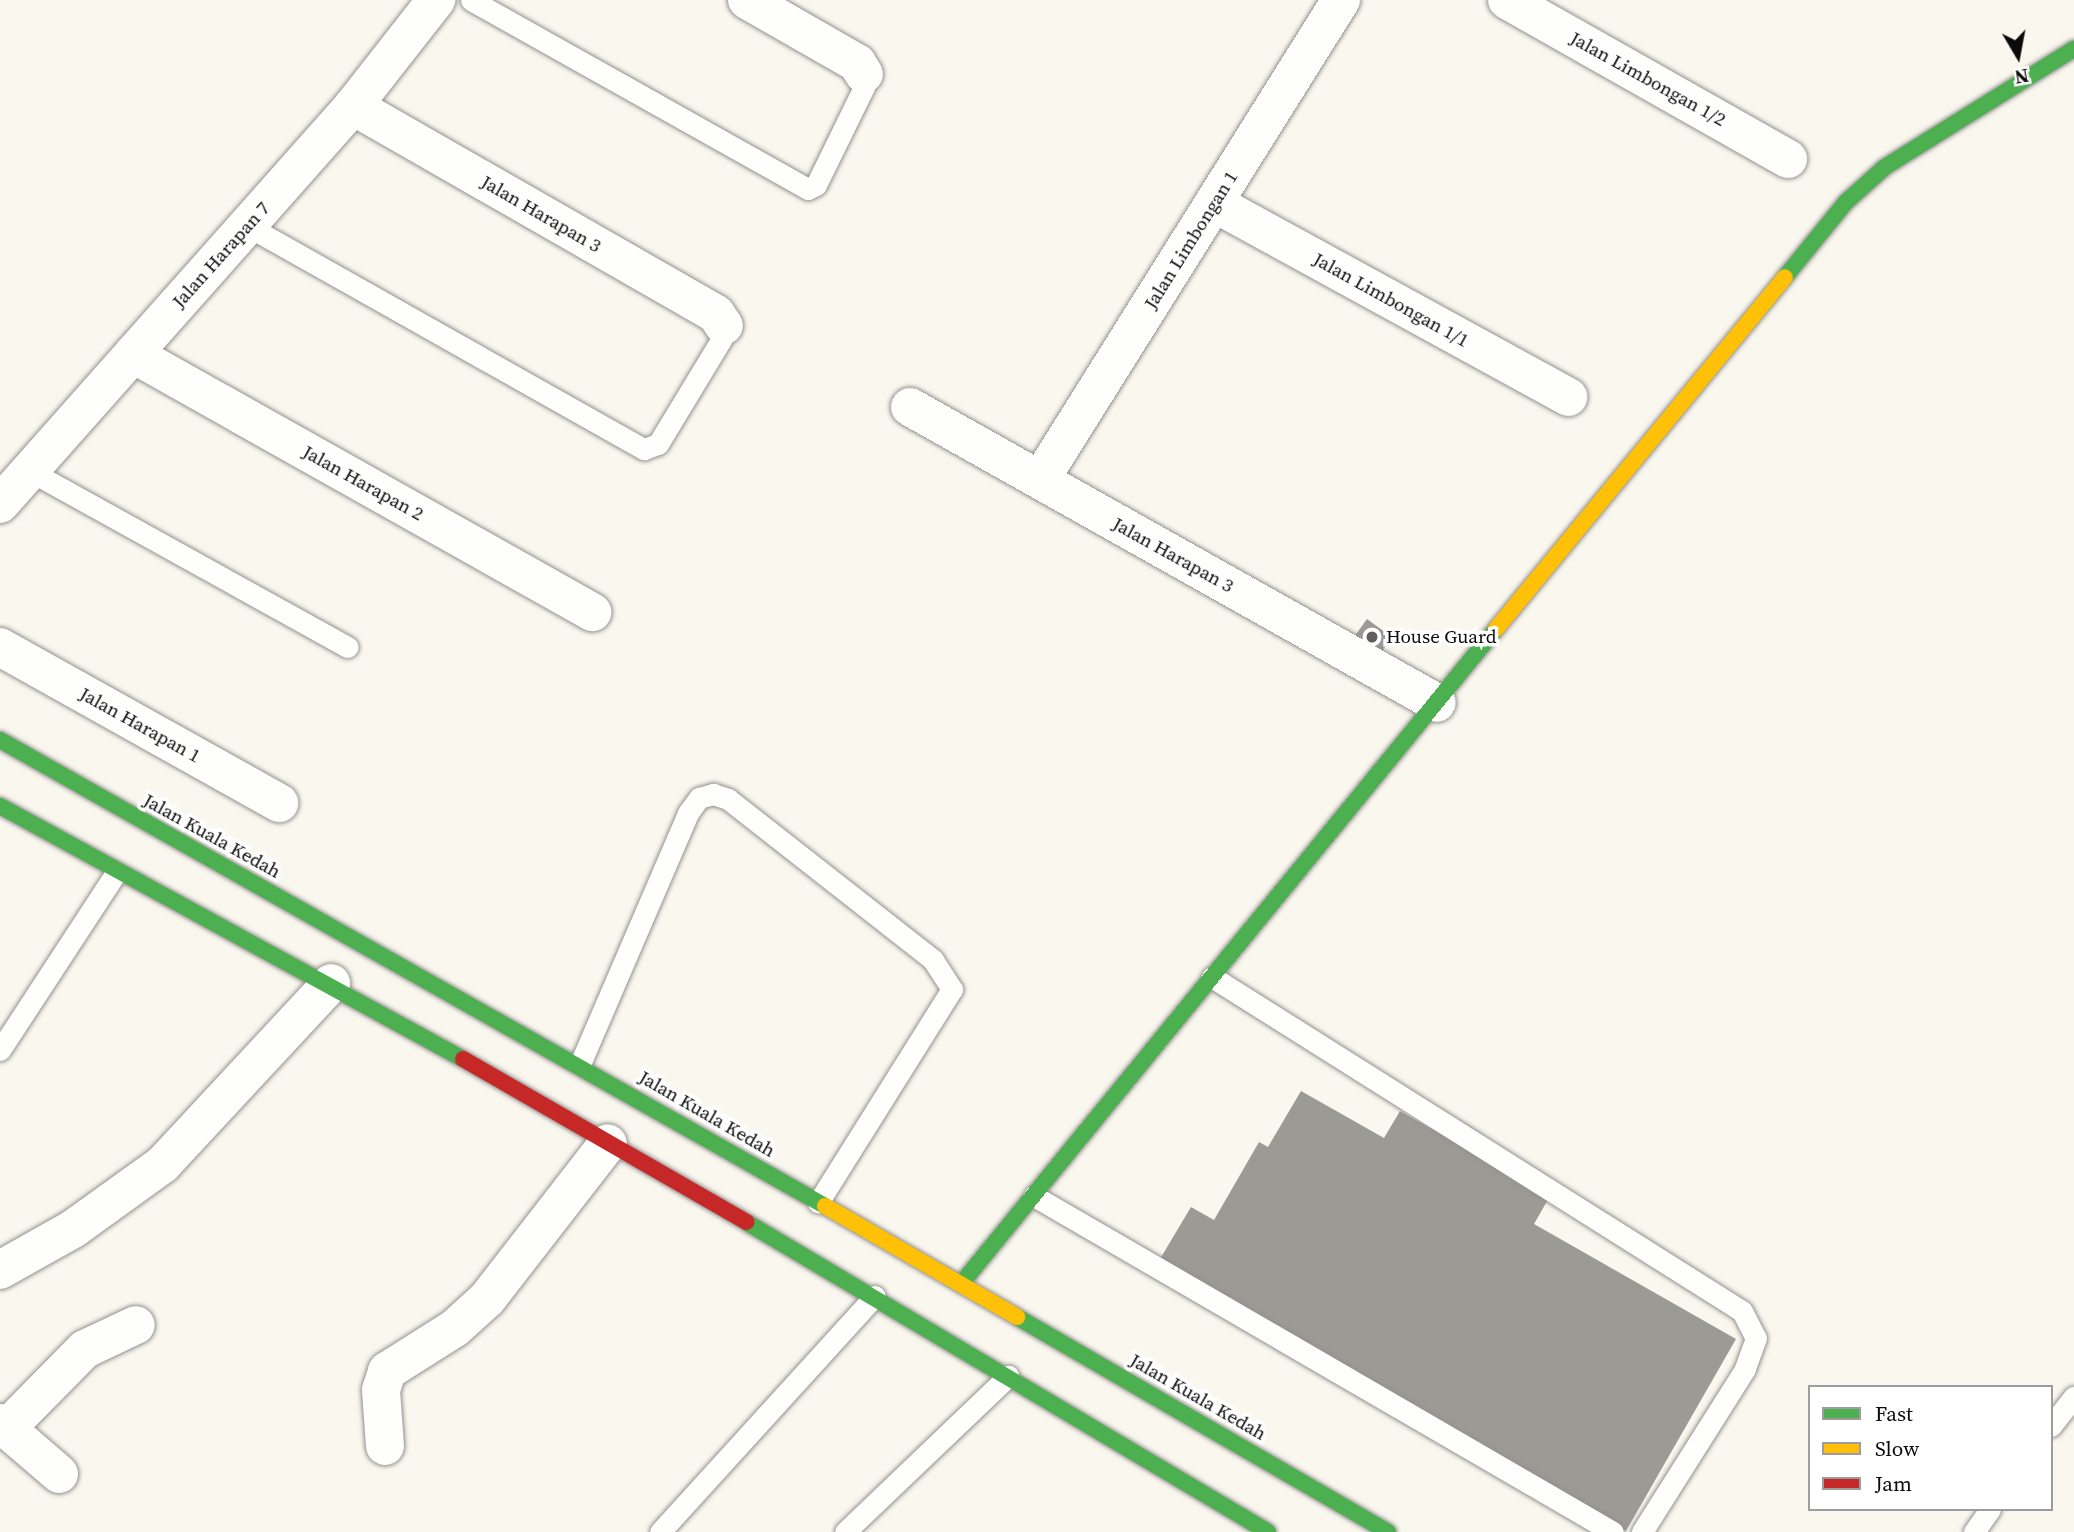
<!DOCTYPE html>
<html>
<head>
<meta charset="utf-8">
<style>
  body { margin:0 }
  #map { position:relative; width:2074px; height:1532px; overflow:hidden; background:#faf7ef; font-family:"Source Serif 4",serif }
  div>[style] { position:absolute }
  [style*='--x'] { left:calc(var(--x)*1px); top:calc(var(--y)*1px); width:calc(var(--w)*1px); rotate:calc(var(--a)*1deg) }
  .building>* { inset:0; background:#9c9a95; transform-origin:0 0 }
  .roads { filter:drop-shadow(0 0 2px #93918e) drop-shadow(0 0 2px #93918e) }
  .lane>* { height:21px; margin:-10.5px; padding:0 10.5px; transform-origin:10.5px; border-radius:10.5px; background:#fefefd }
  .street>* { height:38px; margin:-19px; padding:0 19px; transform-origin:19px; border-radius:19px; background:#fefefd }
  .fast>* { height:16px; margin:-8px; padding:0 8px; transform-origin:8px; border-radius:8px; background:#4caf50 }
  .slow>* { height:16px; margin:-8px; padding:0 8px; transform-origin:8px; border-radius:8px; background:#ffc107 }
  .jam>* { height:16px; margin:-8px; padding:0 8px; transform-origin:8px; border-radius:8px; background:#c62828 }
  .dots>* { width:19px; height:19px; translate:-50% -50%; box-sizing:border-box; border:4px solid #fff; border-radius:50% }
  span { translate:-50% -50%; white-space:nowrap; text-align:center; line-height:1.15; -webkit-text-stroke:7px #fff; paint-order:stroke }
  .street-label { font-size:19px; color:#0b0b0b }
  .poi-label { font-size:19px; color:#0b0b0b }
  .left { translate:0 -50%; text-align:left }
  .legend { position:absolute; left:1808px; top:1385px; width:245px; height:126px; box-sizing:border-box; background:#fff; border:2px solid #9d9d9d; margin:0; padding:9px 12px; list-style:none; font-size:21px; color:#0b0b0b }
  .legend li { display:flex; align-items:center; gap:14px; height:35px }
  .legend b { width:35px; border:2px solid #9d9d9d }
  .north { position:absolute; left:1983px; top:21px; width:70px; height:70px; -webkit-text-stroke:5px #fff; paint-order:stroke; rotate:170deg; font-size:19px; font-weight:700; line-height:28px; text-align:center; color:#0b0b0b }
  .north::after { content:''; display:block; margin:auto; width:24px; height:32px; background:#0b0b0b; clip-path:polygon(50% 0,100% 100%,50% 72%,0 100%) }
</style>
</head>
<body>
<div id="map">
  <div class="building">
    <div style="left:1367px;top:619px;width:31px;height:24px;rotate:36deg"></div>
    <div style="clip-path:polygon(1301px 1091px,1384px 1138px,1400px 1111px,1550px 1196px,1534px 1224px,1736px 1339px,1626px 1531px,1157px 1264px,1191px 1207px,1214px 1220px,1259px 1142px,1268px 1147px)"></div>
  </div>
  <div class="roads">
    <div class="lane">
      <div style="--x:471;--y:0;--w:386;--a:29.3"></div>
      <div style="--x:808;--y:189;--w:9;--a:-27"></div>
      <div style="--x:816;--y:185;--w:109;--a:-63.9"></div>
      <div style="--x:864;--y:87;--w:13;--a:-90"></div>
      <div style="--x:246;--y:225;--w:457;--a:29.4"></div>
      <div style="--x:644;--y:449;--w:15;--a:-20"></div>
      <div style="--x:658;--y:444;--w:122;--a:-58.8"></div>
      <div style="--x:721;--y:340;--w:14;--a:-78"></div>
      <div style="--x:30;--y:471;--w:363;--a:29"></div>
      <div style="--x:1212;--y:977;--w:626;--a:32.22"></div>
      <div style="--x:1742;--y:1311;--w:30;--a:63"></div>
      <div style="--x:1756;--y:1338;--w:33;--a:110"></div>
      <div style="--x:1745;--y:1369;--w:193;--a:122.3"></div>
      <div style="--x:0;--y:1050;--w:212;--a:-56.8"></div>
      <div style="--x:580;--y:1064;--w:273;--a:-66.7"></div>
      <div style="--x:688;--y:813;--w:19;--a:-54"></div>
      <div style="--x:699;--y:798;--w:15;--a:-16"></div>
      <div style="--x:713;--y:794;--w:16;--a:18"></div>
      <div style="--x:728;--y:799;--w:261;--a:38.1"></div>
      <div style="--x:933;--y:960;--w:35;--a:57"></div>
      <div style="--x:952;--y:989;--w:252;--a:122.1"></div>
      <div style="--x:1034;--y:1196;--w:669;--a:30.13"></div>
      <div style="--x:2051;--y:1426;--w:37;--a:-52"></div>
      <div style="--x:660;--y:1532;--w:319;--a:-47.7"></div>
      <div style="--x:845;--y:1532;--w:226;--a:-43.7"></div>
      <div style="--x:1974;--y:1532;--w:28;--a:-55"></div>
    </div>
    <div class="street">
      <div style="--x:747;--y:0;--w:127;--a:29.8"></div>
      <div style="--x:857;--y:63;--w:13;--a:58"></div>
      <div style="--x:1507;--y:0;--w:323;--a:29.5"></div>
      <div style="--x:353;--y:106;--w:418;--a:29.8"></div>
      <div style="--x:716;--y:314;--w:14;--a:56"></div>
      <div style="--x:1214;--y:203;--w:404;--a:28.7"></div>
      <div style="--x:133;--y:354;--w:527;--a:29.34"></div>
      <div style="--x:910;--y:407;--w:604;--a:29.32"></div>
      <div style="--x:1040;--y:480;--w:567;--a:-57.91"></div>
      <div style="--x:0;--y:504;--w:532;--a:-48.43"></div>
      <div style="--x:353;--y:106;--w:135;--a:-51.9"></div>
      <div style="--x:0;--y:647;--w:320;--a:29.2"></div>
      <div style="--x:0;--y:1270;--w:84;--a:-29.3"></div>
      <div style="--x:73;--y:1229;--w:111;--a:-35.8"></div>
      <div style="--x:163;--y:1164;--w:247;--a:-47.1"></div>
      <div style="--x:0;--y:1423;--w:78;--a:40.8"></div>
      <div style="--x:7;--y:1428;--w:111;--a:-45.4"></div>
      <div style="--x:85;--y:1349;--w:56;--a:-25.2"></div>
      <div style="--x:385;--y:1446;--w:56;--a:-94.1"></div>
      <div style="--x:381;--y:1390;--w:20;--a:-72"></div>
      <div style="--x:387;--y:1371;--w:80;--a:-32.3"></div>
      <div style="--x:455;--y:1328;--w:43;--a:-42.2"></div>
      <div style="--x:487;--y:1299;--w:197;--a:-52.2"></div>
    </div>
    <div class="fast">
      <div style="--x:1785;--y:277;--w:97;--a:-50.9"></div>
      <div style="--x:1846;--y:202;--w:52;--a:-41.9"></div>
      <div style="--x:1885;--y:167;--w:223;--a:-32"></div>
      <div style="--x:0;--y:740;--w:948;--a:29.46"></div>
      <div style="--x:0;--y:806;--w:528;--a:28.65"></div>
      <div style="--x:746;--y:1222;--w:607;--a:30.7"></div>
      <div style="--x:961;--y:1284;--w:846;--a:-50.76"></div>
      <div style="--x:1017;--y:1317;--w:429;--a:30.1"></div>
    </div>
    <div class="slow">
      <div style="--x:1496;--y:629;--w:455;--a:-50.6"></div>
      <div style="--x:825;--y:1206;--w:222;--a:30"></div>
    </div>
    <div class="jam">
      <div style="--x:463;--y:1059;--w:327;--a:29.9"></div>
    </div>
  </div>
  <div class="dots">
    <div style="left:1372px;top:637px;background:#5f5e5b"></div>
  </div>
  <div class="street-label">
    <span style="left:1648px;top:79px;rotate:29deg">Jalan Limbongan 1/2</span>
    <span style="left:541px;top:214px;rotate:30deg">Jalan Harapan 3</span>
    <span style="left:1191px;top:240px;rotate:-58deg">Jalan Limbongan 1</span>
    <span style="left:221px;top:255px;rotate:-48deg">Jalan Harapan 7</span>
    <span style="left:1391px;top:300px;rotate:29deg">Jalan Limbongan 1/1</span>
    <span style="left:363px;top:483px;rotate:29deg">Jalan Harapan 2</span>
    <span style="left:1173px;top:555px;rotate:29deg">Jalan Harapan 3</span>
    <span style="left:140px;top:725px;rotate:29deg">Jalan Harapan 1</span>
    <span style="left:212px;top:836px;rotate:29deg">Jalan Kuala Kedah</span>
    <span style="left:707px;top:1114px;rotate:30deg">Jalan Kuala Kedah</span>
    <span style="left:1198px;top:1397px;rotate:30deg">Jalan Kuala Kedah</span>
  </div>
  <div class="poi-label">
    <span class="left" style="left:1386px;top:637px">House Guard</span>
  </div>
  <ul class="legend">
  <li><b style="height:9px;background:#4caf50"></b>Fast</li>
  <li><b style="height:9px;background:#ffc107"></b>Slow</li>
  <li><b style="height:9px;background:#c62828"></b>Jam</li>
  </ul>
  <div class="north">N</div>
</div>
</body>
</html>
